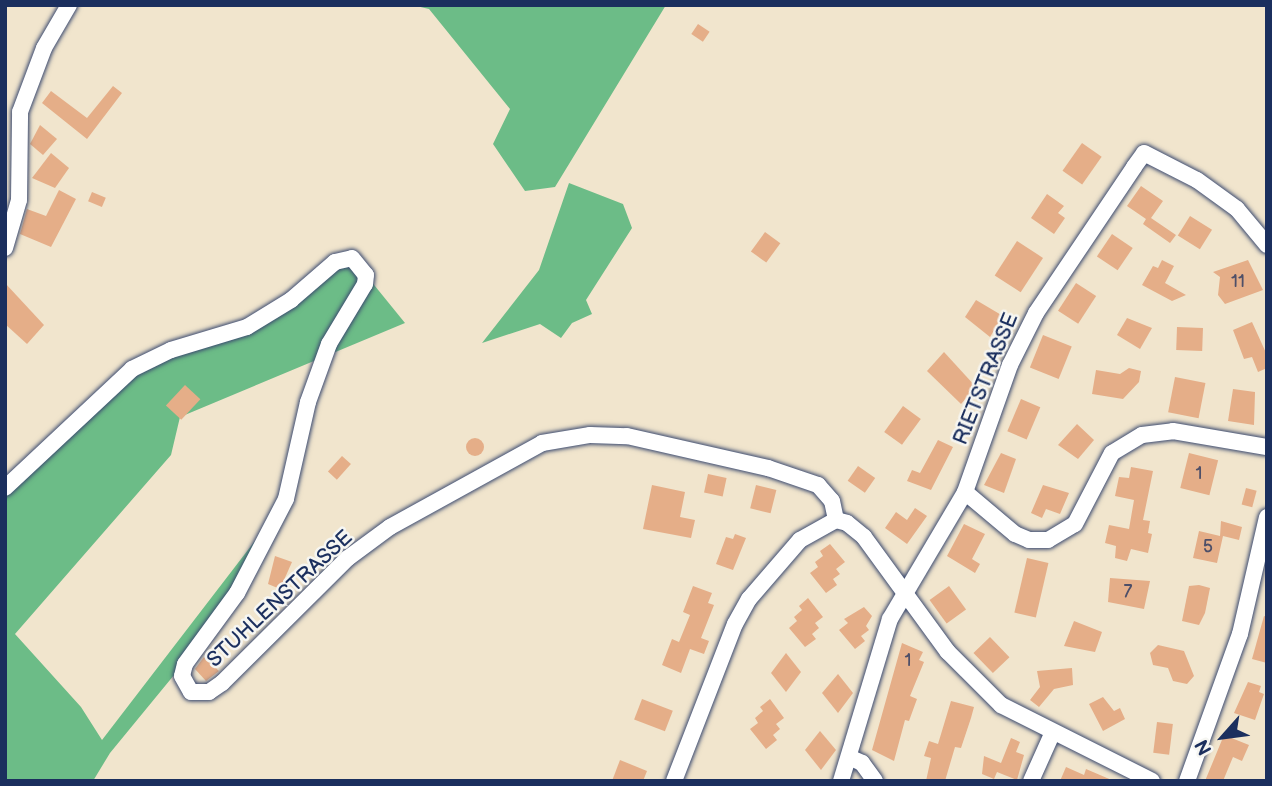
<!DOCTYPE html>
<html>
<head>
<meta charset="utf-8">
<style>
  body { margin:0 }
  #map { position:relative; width:1272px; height:786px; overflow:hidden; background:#f1e5cd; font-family:"Balsamiq Sans",sans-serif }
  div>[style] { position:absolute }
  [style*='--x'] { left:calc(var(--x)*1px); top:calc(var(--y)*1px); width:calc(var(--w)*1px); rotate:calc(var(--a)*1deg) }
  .forest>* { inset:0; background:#6cbc87 }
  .building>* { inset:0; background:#e5ae88; transform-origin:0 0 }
  .round { border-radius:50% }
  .roads { filter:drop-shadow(0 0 2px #3b4a6f) drop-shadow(0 0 2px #3b4a6f) }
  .street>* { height:16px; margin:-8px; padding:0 8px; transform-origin:8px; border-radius:8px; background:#fff }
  span { translate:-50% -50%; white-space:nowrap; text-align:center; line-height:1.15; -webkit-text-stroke:5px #f6f6f2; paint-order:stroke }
  .number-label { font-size:18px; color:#4e4f68 }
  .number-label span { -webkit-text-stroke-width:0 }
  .street-label { font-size:21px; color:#1b2f5e }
  .frame { position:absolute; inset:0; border:7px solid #1b2f5e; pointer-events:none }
  .north { position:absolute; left:1188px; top:702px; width:70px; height:70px; -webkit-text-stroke:5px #f6f6f2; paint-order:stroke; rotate:242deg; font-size:19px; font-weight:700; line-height:28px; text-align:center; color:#1b2f5e }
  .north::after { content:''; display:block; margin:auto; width:24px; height:32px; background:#1b2f5e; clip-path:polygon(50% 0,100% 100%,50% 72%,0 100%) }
</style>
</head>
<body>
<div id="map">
  <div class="forest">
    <div style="clip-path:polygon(412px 5px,666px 5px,555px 187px,525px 191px,493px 144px,510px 109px,429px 9px)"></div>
    <div style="clip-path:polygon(569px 183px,623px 204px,632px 228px,586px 300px,592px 314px,572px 323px,561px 338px,540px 324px,482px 343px,539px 270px)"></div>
    <div style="clip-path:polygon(342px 259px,366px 275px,405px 323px,180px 417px,171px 455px,15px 634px,81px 707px,102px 740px,258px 537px,211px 630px,110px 753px,93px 781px,5px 781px,5px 488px,113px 382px,247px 327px)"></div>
  </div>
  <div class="building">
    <div style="left:698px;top:24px;width:14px;height:12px;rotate:34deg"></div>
    <div style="clip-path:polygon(113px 86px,122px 93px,87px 139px,42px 103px,51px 91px,87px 118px)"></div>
    <div style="clip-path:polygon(40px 125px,57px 139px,43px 155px,30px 144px)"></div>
    <div style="left:1082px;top:143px;width:24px;height:34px;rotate:35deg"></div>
    <div style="clip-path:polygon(51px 153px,69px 168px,55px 188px,32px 178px)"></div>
    <div style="clip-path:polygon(1141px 186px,1163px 201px,1151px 218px,1176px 235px,1170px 243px,1143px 224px,1146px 219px,1127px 206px)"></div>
    <div style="clip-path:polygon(59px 190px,76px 199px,51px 247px,20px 234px,27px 209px,46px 216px)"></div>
    <div style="left:92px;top:192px;width:15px;height:10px;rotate:23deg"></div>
    <div style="clip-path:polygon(1047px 194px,1064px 206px,1058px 213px,1065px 218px,1054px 234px,1031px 218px)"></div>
    <div style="left:1190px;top:216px;width:26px;height:23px;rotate:32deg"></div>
    <div style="left:765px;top:232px;width:19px;height:24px;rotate:36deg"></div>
    <div style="left:1112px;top:234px;width:25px;height:27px;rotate:34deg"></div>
    <div style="left:1017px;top:241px;width:31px;height:41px;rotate:33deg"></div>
    <div style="clip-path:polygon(1162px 260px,1174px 266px,1165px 283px,1186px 295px,1172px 301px,1142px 285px,1153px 266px,1158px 268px)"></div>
    <div style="clip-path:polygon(1248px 260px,1263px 290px,1225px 304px,1218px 295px,1220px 277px,1213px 272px)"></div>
    <div style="clip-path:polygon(5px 283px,44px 325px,27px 344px,5px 324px)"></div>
    <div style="left:1076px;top:283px;width:24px;height:33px;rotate:33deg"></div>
    <div style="clip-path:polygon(976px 300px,1003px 316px,990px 337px,965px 317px)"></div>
    <div style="clip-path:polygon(1127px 318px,1152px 328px,1140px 349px,1117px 335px)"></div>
    <div style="clip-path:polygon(1252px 322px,1267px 355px,1267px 368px,1258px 372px,1252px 357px,1244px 359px,1233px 330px)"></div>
    <div style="left:1177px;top:327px;width:26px;height:23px;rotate:2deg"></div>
    <div style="left:1043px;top:335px;width:31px;height:35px;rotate:22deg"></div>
    <div style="clip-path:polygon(944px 352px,976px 387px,961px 404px,927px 371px)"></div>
    <div style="clip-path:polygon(1129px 368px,1141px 371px,1139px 382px,1123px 399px,1092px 394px,1096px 370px,1120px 374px)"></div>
    <div style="left:1175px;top:377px;width:31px;height:36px;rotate:11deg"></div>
    <div style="left:185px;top:385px;width:21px;height:28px;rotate:43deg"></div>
    <div style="clip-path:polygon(1233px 389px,1255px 392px,1254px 425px,1228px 421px)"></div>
    <div style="left:1021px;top:399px;width:21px;height:35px;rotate:23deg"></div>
    <div style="left:903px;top:406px;width:22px;height:32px;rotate:36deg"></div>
    <div style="clip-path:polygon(1077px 424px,1094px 440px,1078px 459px,1058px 445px)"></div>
    <div class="round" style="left:466px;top:438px;width:18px;height:18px"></div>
    <div style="clip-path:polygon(938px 440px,953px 447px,931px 490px,907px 481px,912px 470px,920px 473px)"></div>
    <div style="clip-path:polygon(1001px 453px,1016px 459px,1004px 493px,984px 485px)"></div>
    <div style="left:1189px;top:453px;width:30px;height:36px;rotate:14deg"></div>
    <div style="left:342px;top:456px;width:12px;height:21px;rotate:42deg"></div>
    <div style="left:858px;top:466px;width:21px;height:18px;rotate:35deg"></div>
    <div style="clip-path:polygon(1131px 467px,1153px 471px,1143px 520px,1150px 521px,1148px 533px,1152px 534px,1148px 553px,1131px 549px,1127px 561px,1115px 558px,1116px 546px,1105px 543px,1109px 525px,1129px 529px,1134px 500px,1115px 496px,1119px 477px,1129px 478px)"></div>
    <div style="left:708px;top:474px;width:19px;height:19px;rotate:12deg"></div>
    <div style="clip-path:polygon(652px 485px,685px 492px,680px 517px,695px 520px,691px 538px,643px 529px)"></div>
    <div style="left:756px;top:485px;width:21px;height:24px;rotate:14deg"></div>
    <div style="clip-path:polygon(1043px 485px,1069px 493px,1060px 514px,1046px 509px,1042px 518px,1031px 513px)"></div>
    <div style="left:1246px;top:488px;width:11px;height:17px;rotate:15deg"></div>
    <div style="clip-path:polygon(915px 508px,927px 516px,907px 544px,885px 528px,896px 512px,907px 520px)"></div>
    <div style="clip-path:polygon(1221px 521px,1242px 527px,1239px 540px,1223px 536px,1217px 563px,1193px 558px,1199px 531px,1220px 536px)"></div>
    <div style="clip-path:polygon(964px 524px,985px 534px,972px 559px,980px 564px,975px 573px,947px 556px)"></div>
    <div style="clip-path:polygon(735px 534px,746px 538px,733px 570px,716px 564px,726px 537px,733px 539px)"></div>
    <div style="clip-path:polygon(830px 544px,845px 562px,836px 569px,840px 574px,833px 579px,837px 585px,826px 593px,810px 573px,818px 567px,815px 562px,823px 556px,820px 551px)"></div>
    <div style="clip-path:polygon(275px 556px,292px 562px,280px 589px,268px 584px)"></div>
    <div style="left:1027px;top:558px;width:22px;height:56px;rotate:13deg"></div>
    <div style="clip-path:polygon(1110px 578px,1150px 581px,1144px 609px,1108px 602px)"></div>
    <div style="clip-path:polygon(1199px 585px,1210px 588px,1205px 613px,1199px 625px,1182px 621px,1189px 586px)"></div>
    <div style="clip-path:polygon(693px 586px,712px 593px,708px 603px,714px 605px,701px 638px,709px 641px,704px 654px,690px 649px,681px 673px,662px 665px,672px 639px,679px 642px,690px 615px,683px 612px)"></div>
    <div style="left:949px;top:586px;width:29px;height:24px;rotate:54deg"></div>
    <div style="clip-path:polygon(808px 598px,823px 617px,815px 623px,819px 628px,812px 634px,816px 639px,805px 647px,789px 628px,797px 621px,794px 617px,802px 610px,799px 606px)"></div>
    <div style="clip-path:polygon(864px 607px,872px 616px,866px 626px,869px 630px,861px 636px,865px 641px,855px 649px,839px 630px,848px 623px,844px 619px)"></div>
    <div style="clip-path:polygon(1264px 616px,1267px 617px,1267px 663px,1252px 659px)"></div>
    <div style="clip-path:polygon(1074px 621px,1102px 632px,1095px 652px,1064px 646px)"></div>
    <div style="left:990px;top:637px;width:28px;height:23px;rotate:46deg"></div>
    <div style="clip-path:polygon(902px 643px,923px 652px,919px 660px,924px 662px,910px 696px,917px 699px,909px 721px,905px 720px,894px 761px,872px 750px)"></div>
    <div style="clip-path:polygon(1158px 645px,1184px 651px,1194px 676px,1187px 684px,1173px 681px,1168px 668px,1153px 665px,1150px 653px)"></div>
    <div style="clip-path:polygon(786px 653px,801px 672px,786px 692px,771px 673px)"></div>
    <div style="clip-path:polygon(204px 657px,219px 671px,206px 681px,195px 669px)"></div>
    <div style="clip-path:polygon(1072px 668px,1073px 685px,1054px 689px,1039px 707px,1030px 700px,1040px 687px,1037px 671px)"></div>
    <div style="clip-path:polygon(838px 674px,853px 693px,838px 713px,822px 693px)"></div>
    <div style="clip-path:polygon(1248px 682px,1261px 686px,1259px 692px,1264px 694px,1255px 720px,1234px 713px)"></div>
    <div style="clip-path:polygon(1103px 697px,1114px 711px,1120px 708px,1125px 719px,1103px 731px,1089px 704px)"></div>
    <div style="left:642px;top:699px;width:33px;height:22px;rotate:21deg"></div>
    <div style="clip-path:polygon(770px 699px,784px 718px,776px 724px,780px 729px,773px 735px,777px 740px,766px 749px,750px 729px,758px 723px,755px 718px,763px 711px,760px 707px)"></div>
    <div style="clip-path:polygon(951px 701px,974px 707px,971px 718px,961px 748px,955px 747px,945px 781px,926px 781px,931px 758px,924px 756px,929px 741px,938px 744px)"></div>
    <div style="left:1157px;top:722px;width:16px;height:31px;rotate:7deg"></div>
    <div style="clip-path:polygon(820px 731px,836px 750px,821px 770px,805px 750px)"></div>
    <div style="clip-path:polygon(1224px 735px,1249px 745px,1242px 761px,1233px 757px,1223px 781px,1205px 781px)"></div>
    <div style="clip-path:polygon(1011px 738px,1020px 742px,1016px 752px,1024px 755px,1017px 780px,997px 772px,994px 779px,982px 774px,984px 756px,1001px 763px)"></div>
    <div style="clip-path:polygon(620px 760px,647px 771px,643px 781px,612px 781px)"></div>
    <div style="clip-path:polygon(1066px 767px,1084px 775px,1086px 769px,1114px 781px,1060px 781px)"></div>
  </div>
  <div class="roads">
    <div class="street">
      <div style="--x:5;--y:248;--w:50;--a:-73.7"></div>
      <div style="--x:19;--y:200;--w:88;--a:-89.3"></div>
      <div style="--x:20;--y:112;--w:68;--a:-69.4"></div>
      <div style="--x:44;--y:48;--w:50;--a:-59.8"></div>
      <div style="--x:5;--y:488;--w:174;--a:-43.1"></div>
      <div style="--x:132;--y:369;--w:43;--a:-26"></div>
      <div style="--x:171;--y:350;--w:79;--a:-16.8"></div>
      <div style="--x:247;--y:327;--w:52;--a:-31.5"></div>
      <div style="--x:291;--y:300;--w:58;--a:-40.8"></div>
      <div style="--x:335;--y:262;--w:17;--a:-13"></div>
      <div style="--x:352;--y:258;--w:22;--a:51"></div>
      <div style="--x:366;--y:275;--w:9;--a:96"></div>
      <div style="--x:365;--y:284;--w:70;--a:121"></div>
      <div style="--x:329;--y:344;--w:62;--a:109.9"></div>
      <div style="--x:308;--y:402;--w:99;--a:102.8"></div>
      <div style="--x:286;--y:499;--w:106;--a:117.5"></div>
      <div style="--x:237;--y:593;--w:88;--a:126.2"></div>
      <div style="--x:185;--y:664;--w:12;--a:104"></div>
      <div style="--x:182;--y:676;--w:18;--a:61"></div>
      <div style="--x:191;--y:692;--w:18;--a:0"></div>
      <div style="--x:209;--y:692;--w:16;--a:-35"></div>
      <div style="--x:222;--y:683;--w:177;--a:-44.8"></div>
      <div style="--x:348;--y:558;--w:52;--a:-36.4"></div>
      <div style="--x:390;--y:527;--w:174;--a:-28.9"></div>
      <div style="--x:542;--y:443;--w:49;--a:-9.5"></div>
      <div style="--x:590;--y:435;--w:37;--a:2"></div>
      <div style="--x:627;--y:436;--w:145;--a:12.8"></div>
      <div style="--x:768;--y:468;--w:53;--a:18.8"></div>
      <div style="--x:818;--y:485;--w:21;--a:49"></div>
      <div style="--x:832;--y:501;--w:19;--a:78"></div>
      <div style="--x:965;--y:492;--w:65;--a:40"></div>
      <div style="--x:1015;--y:534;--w:15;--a:23"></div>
      <div style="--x:1029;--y:540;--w:19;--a:0"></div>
      <div style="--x:1048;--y:540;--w:31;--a:-31"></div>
      <div style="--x:1075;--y:524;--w:80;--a:-62.5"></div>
      <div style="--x:1112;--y:453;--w:35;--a:-31"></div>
      <div style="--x:1142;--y:435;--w:31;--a:-7"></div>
      <div style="--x:1173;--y:431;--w:95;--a:9.7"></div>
      <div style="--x:851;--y:758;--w:12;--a:24"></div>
      <div style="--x:862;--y:763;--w:22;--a:54"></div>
      <div style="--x:674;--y:781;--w:168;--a:-68.8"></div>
      <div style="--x:735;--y:624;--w:29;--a:-61"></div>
      <div style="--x:749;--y:599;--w:78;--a:-49.2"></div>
      <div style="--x:800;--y:540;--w:41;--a:-29.1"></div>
      <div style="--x:836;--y:520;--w:11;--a:15"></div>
      <div style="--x:847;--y:523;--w:22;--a:39"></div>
      <div style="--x:864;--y:537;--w:142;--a:53.9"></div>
      <div style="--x:948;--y:652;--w:75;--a:45"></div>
      <div style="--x:1001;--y:705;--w:169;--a:26.7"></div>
      <div style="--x:841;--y:781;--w:169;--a:-73.2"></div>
      <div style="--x:890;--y:619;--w:147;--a:-59.4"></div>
      <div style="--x:965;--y:492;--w:135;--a:-70.5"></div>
      <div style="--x:1010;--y:365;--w:58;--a:-63.4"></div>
      <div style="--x:1036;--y:313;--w:176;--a:-56.1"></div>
      <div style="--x:1134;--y:167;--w:17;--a:-54"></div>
      <div style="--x:1144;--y:153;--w:59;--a:27"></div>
      <div style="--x:1197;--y:180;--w:49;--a:35.9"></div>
      <div style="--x:1237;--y:209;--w:47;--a:50.2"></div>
      <div style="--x:1031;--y:781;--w:51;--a:-65.9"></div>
      <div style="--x:1187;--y:781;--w:156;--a:-70.2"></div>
      <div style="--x:1240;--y:634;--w:120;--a:-77"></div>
    </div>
  </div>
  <div class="number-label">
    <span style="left:1238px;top:282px">11</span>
    <span style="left:1199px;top:474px">1</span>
    <span style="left:1208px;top:547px">5</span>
    <span style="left:1128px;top:592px">7</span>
    <span style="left:908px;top:661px">1</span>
  </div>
  <div class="street-label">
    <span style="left:986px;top:379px;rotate:-68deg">RIETSTRASSE</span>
    <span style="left:280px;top:599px;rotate:-43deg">STUHLENSTRASSE</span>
  </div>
  <div class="frame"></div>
  <div class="north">N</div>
</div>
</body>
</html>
